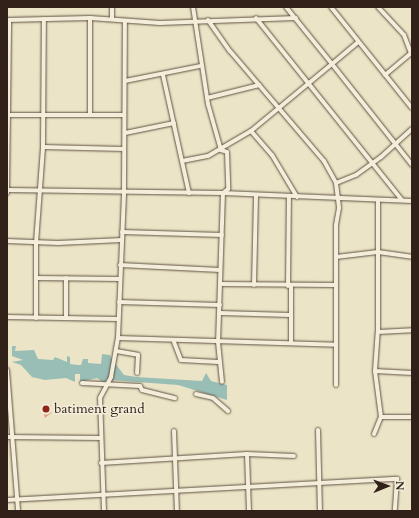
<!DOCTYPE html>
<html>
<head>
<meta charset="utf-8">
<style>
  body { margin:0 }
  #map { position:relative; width:419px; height:518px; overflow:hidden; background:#ece4c6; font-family:Cardo,serif }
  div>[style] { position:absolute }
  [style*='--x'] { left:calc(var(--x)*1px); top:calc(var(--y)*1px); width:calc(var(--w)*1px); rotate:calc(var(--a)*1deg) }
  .water>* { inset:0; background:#99beb6 }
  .building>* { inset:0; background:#e0a085 }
  .roads { filter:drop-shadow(0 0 1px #605244) drop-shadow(0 0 1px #605244) }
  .street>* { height:4px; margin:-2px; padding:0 2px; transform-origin:2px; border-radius:2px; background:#f3edda }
  .dots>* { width:11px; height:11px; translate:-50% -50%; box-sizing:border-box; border:2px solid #f3edda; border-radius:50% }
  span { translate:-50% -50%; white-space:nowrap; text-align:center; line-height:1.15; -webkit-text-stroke:3px #f3edda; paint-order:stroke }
  .poi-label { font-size:14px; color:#312118 }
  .left { translate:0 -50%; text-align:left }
  .frame { position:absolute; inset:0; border:8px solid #312118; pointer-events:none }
  .north { position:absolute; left:367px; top:466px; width:40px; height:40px; -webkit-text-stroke:3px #f3edda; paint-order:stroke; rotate:89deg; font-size:11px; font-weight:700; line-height:16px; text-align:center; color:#312118 }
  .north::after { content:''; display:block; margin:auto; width:14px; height:18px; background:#312118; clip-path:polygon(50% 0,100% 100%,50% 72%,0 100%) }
</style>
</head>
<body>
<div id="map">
  <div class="water">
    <div style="clip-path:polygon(12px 346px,16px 346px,15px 351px,34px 350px,38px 359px,53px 360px,55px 357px,67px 362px,67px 356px,70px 357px,70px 364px,78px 365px,81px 365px,83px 359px,88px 359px,88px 363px,101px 364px,102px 354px,110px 355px,113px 362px,111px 374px,104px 383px,97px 378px,80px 382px,80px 374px,75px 374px,75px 382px,66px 378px,45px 380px,32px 377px,21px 365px,12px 362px,23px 360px,12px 356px)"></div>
    <div style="clip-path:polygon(115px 363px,124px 375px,136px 377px,202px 381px,206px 373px,211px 381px,227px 385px,227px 400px,178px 385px,110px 380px)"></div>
  </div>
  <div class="building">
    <div style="clip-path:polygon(51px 405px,51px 413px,45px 418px,41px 406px)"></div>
  </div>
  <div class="roads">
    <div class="street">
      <div style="--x:112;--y:7;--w:12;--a:90"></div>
      <div style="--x:193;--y:7;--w:98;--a:81.2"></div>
      <div style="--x:208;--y:104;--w:48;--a:74.2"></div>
      <div style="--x:221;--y:150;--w:6;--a:18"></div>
      <div style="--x:227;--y:152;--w:37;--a:88"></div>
      <div style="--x:228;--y:189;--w:6;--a:141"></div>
      <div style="--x:223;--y:193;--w:149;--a:91.9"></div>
      <div style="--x:218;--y:342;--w:40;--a:84.3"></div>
      <div style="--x:286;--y:7;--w:73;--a:51.1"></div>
      <div style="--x:332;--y:64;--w:34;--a:-40"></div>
      <div style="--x:331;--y:7;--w:129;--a:51.3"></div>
      <div style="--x:378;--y:7;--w:38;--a:47"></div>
      <div style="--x:404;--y:35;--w:19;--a:69"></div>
      <div style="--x:90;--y:18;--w:96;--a:90"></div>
      <div style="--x:256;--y:18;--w:233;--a:51.3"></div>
      <div style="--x:7;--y:20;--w:83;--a:-1.4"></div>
      <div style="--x:90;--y:18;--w:70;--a:4.1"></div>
      <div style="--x:160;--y:23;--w:136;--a:-2.1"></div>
      <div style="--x:208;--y:20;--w:38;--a:55"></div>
      <div style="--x:230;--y:51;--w:145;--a:49.5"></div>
      <div style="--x:324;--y:161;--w:25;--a:61"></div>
      <div style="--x:336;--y:183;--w:25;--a:83"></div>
      <div style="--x:339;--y:208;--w:17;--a:100"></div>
      <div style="--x:336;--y:225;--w:160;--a:90"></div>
      <div style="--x:163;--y:75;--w:121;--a:77.6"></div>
      <div style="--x:385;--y:75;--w:35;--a:-40"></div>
      <div style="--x:125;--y:81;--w:76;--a:-11.3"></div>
      <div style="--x:207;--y:98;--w:54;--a:-14"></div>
      <div style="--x:7;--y:115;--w:117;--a:0"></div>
      <div style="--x:251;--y:131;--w:32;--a:49"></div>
      <div style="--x:272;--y:155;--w:49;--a:59.2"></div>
      <div style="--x:125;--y:133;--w:50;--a:-11.5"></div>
      <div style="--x:43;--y:147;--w:81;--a:1.4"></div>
      <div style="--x:182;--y:161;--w:26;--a:-11"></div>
      <div style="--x:208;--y:156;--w:50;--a:-30.2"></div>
      <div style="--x:251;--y:131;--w:105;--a:-39.6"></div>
      <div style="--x:332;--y:64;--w:129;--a:51.6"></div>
      <div style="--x:336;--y:183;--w:22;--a:-22"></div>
      <div style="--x:356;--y:175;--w:31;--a:-36"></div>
      <div style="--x:381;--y:157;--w:42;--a:-42.1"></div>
      <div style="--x:7;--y:190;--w:216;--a:0.8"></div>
      <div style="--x:223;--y:193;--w:189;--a:2.4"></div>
      <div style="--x:7;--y:193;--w:173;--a:-89.3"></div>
      <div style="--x:122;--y:232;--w:100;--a:1.7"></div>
      <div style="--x:7;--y:241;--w:51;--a:2.2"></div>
      <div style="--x:58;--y:243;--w:64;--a:-2.7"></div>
      <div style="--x:336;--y:257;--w:42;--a:-6.8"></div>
      <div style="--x:378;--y:252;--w:34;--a:8"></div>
      <div style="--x:120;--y:265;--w:100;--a:2.9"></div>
      <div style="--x:36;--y:278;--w:84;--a:0.7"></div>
      <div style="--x:66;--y:278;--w:40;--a:90"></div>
      <div style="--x:221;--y:284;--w:114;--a:0.5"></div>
      <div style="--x:254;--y:285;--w:89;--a:-88.7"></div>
      <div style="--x:288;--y:286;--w:89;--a:-89.4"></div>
      <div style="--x:291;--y:286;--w:57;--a:90"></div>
      <div style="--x:119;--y:302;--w:101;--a:1.7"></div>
      <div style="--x:220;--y:313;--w:70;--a:1.6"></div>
      <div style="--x:7;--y:317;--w:111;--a:1"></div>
      <div style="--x:36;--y:318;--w:75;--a:-90"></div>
      <div style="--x:36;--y:243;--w:96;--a:-85.8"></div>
      <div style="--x:43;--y:147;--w:128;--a:-89.6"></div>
      <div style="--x:378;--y:332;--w:34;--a:-3"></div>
      <div style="--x:118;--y:338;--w:218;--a:1.8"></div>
      <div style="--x:174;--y:342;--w:19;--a:69"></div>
      <div style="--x:181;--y:360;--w:37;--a:3"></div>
      <div style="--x:116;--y:351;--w:22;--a:10"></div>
      <div style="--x:138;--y:355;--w:18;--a:93"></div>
      <div style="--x:7;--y:370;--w:141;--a:85.5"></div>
      <div style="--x:375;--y:371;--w:37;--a:3"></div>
      <div style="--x:82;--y:383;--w:58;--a:3"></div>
      <div style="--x:140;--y:386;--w:4;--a:63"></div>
      <div style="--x:142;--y:390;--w:34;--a:14"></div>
      <div style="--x:196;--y:394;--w:17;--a:13"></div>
      <div style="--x:213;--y:398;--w:20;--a:41"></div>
      <div style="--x:381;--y:417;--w:31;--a:0"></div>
      <div style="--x:318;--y:430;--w:81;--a:88.6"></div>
      <div style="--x:174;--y:431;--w:80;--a:87.9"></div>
      <div style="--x:374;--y:434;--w:18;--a:-68"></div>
      <div style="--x:381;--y:417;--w:46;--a:-97.4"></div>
      <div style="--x:375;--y:371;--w:39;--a:-86"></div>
      <div style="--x:378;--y:332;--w:132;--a:-90"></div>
      <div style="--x:7;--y:437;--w:94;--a:0.6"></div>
      <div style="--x:247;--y:454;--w:57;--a:88"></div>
      <div style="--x:101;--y:463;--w:146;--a:-3.5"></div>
      <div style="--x:247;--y:454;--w:47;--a:2.4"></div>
      <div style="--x:7;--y:500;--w:391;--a:-3.1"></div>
      <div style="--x:397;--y:479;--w:32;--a:94"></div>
      <div style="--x:104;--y:511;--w:113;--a:-92"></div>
      <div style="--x:100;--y:398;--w:24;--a:-62"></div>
      <div style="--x:111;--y:377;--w:40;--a:-80"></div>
      <div style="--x:118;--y:338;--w:145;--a:-87.6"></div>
      <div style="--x:124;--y:193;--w:171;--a:-89.7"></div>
    </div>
  </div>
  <div class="dots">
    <div style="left:46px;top:409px;background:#8f2418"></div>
  </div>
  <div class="poi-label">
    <span class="left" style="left:54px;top:409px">batiment grand</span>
  </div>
  <div class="frame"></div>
  <div class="north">N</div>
</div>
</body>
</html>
